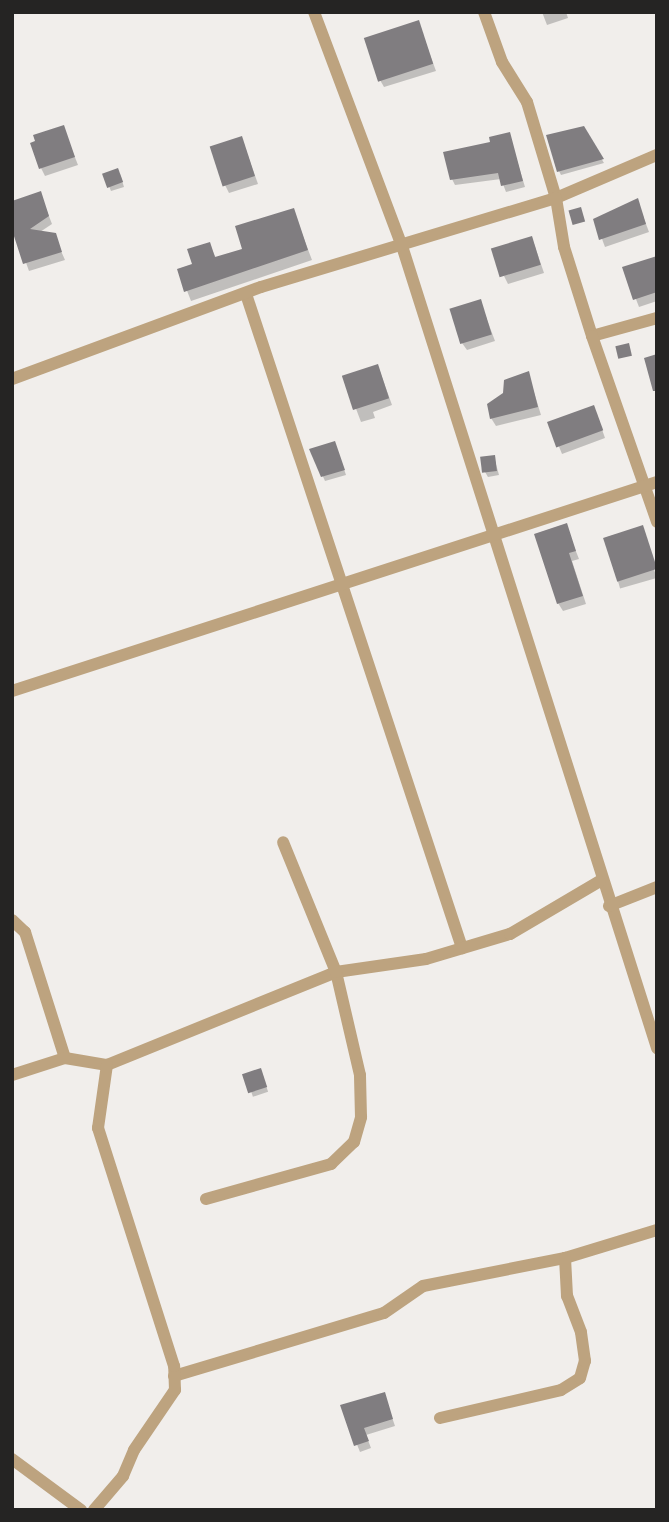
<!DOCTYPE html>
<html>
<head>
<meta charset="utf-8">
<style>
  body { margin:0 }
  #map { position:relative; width:669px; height:1522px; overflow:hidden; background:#f1eeeb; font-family:"Noto Sans",sans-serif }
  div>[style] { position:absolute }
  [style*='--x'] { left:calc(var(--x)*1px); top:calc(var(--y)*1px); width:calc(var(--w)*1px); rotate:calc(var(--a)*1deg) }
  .shadow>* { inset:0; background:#0003; transform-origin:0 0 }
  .building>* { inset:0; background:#807d80; transform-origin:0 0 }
  .street>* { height:12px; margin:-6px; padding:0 6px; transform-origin:6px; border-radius:6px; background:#bda37f }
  span { translate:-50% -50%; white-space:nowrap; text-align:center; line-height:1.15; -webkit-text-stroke:5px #f1eeeb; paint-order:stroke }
  .frame { position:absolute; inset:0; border:14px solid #252423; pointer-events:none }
</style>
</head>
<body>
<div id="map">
  <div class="shadow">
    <div style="clip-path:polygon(542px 12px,566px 12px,568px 18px,547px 25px)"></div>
    <div style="clip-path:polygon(418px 22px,436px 71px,384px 87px,380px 80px)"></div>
    <div style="clip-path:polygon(63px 127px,78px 165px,45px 176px,41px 168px)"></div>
    <div style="clip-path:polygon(583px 128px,604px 163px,561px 175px,559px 171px)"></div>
    <div style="clip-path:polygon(509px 134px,525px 187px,506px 192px,501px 179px,455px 185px,452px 179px)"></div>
    <div style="clip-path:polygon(242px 139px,258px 184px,229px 193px,225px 185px)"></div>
    <div style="clip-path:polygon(104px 174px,120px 174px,124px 187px,111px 191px)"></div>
    <div style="clip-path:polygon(40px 193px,52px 224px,40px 232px,54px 235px,65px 260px,29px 271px,12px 224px)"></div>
    <div style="clip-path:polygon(637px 200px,649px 232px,605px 247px,595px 220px)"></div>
    <div style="clip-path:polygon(293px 210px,312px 260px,191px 301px,179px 270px,194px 265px,209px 244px,216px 258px,244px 250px)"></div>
    <div style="clip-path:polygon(532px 238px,544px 273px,508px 284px,504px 276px)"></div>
    <div style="clip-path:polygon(656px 258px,657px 301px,639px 307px,624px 268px)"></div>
    <div style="clip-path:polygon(480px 301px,495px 341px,467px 350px,462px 343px)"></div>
    <div style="clip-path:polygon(378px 366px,392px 405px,373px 412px,375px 418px,361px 422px,344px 377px)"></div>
    <div style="clip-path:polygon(528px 373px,541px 415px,496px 426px,491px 418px)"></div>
    <div style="clip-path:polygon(597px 415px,605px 438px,562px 454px,549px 422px)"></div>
    <div style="clip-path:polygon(335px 443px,346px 475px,325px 481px,311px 450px)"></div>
    <div style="clip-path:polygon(494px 457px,499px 475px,488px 477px,485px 472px)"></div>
    <div style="clip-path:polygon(566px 526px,579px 559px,572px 561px,586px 604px,563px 611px,558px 603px)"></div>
    <div style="left:642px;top:527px;width:53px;height:38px;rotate:74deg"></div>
    <div style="left:261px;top:1070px;width:23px;height:16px;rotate:72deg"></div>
    <div style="clip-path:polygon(384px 1394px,395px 1426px,366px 1435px,371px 1448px,360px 1452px,342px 1407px)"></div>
  </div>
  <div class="building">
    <div style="left:419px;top:20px;width:46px;height:58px;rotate:72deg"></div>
    <div style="clip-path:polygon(64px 125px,75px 157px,39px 169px,30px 143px,35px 141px,33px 135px)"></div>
    <div style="clip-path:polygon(584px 126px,604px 159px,557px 172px,546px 135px)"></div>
    <div style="clip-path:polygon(510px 132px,523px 181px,501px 186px,498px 173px,450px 180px,443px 152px,490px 142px,489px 137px)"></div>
    <div style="left:242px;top:136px;width:42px;height:34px;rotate:72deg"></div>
    <div style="left:118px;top:168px;width:15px;height:17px;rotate:70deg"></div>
    <div style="clip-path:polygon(41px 191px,49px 216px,30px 229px,56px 233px,62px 252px,23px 264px,12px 230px,12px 201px)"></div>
    <div style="clip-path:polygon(638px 198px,646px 224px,599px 240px,593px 219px)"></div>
    <div style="left:581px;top:207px;width:15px;height:13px;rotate:74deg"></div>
    <div style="clip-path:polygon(294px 208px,308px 250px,184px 292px,177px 269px,192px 264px,187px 249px,210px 242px,215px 257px,242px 249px,235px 226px)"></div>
    <div style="left:532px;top:236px;width:30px;height:43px;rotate:73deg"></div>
    <div style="clip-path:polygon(657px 256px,657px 292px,633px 300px,622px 267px)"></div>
    <div style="left:481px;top:299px;width:37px;height:33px;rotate:73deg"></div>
    <div style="left:629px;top:343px;width:13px;height:14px;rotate:77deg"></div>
    <div style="clip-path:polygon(657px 354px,657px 391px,653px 391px,644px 358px)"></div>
    <div style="left:378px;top:364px;width:36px;height:38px;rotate:72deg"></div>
    <div style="clip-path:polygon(529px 371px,538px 407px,490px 419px,487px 404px,503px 393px,504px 380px)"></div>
    <div style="left:594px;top:405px;width:27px;height:50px;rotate:70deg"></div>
    <div style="clip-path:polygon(335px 441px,345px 470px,321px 477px,309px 449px)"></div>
    <div style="left:495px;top:455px;width:16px;height:15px;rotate:83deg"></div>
    <div style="clip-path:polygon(567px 523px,576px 551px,569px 553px,583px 596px,557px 604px,534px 534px)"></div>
    <div style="left:643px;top:525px;width:46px;height:42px;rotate:72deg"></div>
    <div style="left:261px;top:1068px;width:20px;height:20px;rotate:72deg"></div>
    <div style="clip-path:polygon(385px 1392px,393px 1419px,364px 1428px,369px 1441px,354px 1446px,340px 1405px)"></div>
  </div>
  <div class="street">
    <div style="--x:314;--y:12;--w:250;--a:69.4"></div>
    <div style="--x:402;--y:246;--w:842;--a:72.36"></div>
    <div style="--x:484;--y:12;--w:53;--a:70.2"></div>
    <div style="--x:502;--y:62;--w:47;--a:58"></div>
    <div style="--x:527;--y:102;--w:100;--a:73.2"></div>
    <div style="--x:556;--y:198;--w:110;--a:-23.1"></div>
    <div style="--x:246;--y:294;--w:689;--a:71.72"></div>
    <div style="--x:592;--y:336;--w:67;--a:-15.5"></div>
    <div style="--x:12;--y:379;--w:265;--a:-20.3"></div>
    <div style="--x:261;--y:287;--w:308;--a:-16.8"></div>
    <div style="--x:556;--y:198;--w:50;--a:80.7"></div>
    <div style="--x:564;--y:247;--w:93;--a:72.5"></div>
    <div style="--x:592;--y:336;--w:197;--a:70.7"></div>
    <div style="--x:12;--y:691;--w:678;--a:-17.95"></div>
    <div style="--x:609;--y:906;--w:52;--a:-21.6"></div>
    <div style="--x:12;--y:920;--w:18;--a:43"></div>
    <div style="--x:25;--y:932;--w:132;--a:72.4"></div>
    <div style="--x:65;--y:1058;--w:43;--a:9.5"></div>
    <div style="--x:107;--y:1065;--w:247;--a:-22.1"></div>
    <div style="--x:336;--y:972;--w:91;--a:-8.2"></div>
    <div style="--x:426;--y:959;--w:88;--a:-16.6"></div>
    <div style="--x:510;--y:934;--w:104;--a:-30.5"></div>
    <div style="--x:12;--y:1075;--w:56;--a:-17.8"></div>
    <div style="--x:206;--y:1199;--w:130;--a:-15.6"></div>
    <div style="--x:331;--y:1164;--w:32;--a:-44"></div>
    <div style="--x:354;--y:1142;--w:26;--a:-74"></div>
    <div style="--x:361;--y:1117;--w:42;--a:-91.4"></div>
    <div style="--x:360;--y:1075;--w:106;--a:-103.1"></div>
    <div style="--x:336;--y:972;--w:140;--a:-112.2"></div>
    <div style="--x:174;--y:1376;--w:219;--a:-16.7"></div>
    <div style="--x:384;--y:1313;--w:47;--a:-34.7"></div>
    <div style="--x:423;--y:1286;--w:145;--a:-11.2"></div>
    <div style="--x:565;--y:1258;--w:96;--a:-16.9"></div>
    <div style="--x:440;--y:1418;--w:124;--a:-13"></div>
    <div style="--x:561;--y:1390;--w:22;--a:-32"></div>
    <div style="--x:580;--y:1378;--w:18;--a:-74"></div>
    <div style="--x:585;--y:1361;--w:29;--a:-98"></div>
    <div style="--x:581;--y:1332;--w:39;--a:-111"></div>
    <div style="--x:567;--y:1296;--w:38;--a:-93"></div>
    <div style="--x:12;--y:1459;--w:86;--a:36.5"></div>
    <div style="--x:94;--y:1510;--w:45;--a:-49.5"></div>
    <div style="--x:123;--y:1476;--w:28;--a:-67"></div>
    <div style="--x:134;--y:1450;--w:73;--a:-55.7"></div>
    <div style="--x:175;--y:1390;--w:24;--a:-92"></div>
    <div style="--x:174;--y:1366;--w:250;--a:-107.7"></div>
    <div style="--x:98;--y:1128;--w:64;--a:-81.9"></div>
  </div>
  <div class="frame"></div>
</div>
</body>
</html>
